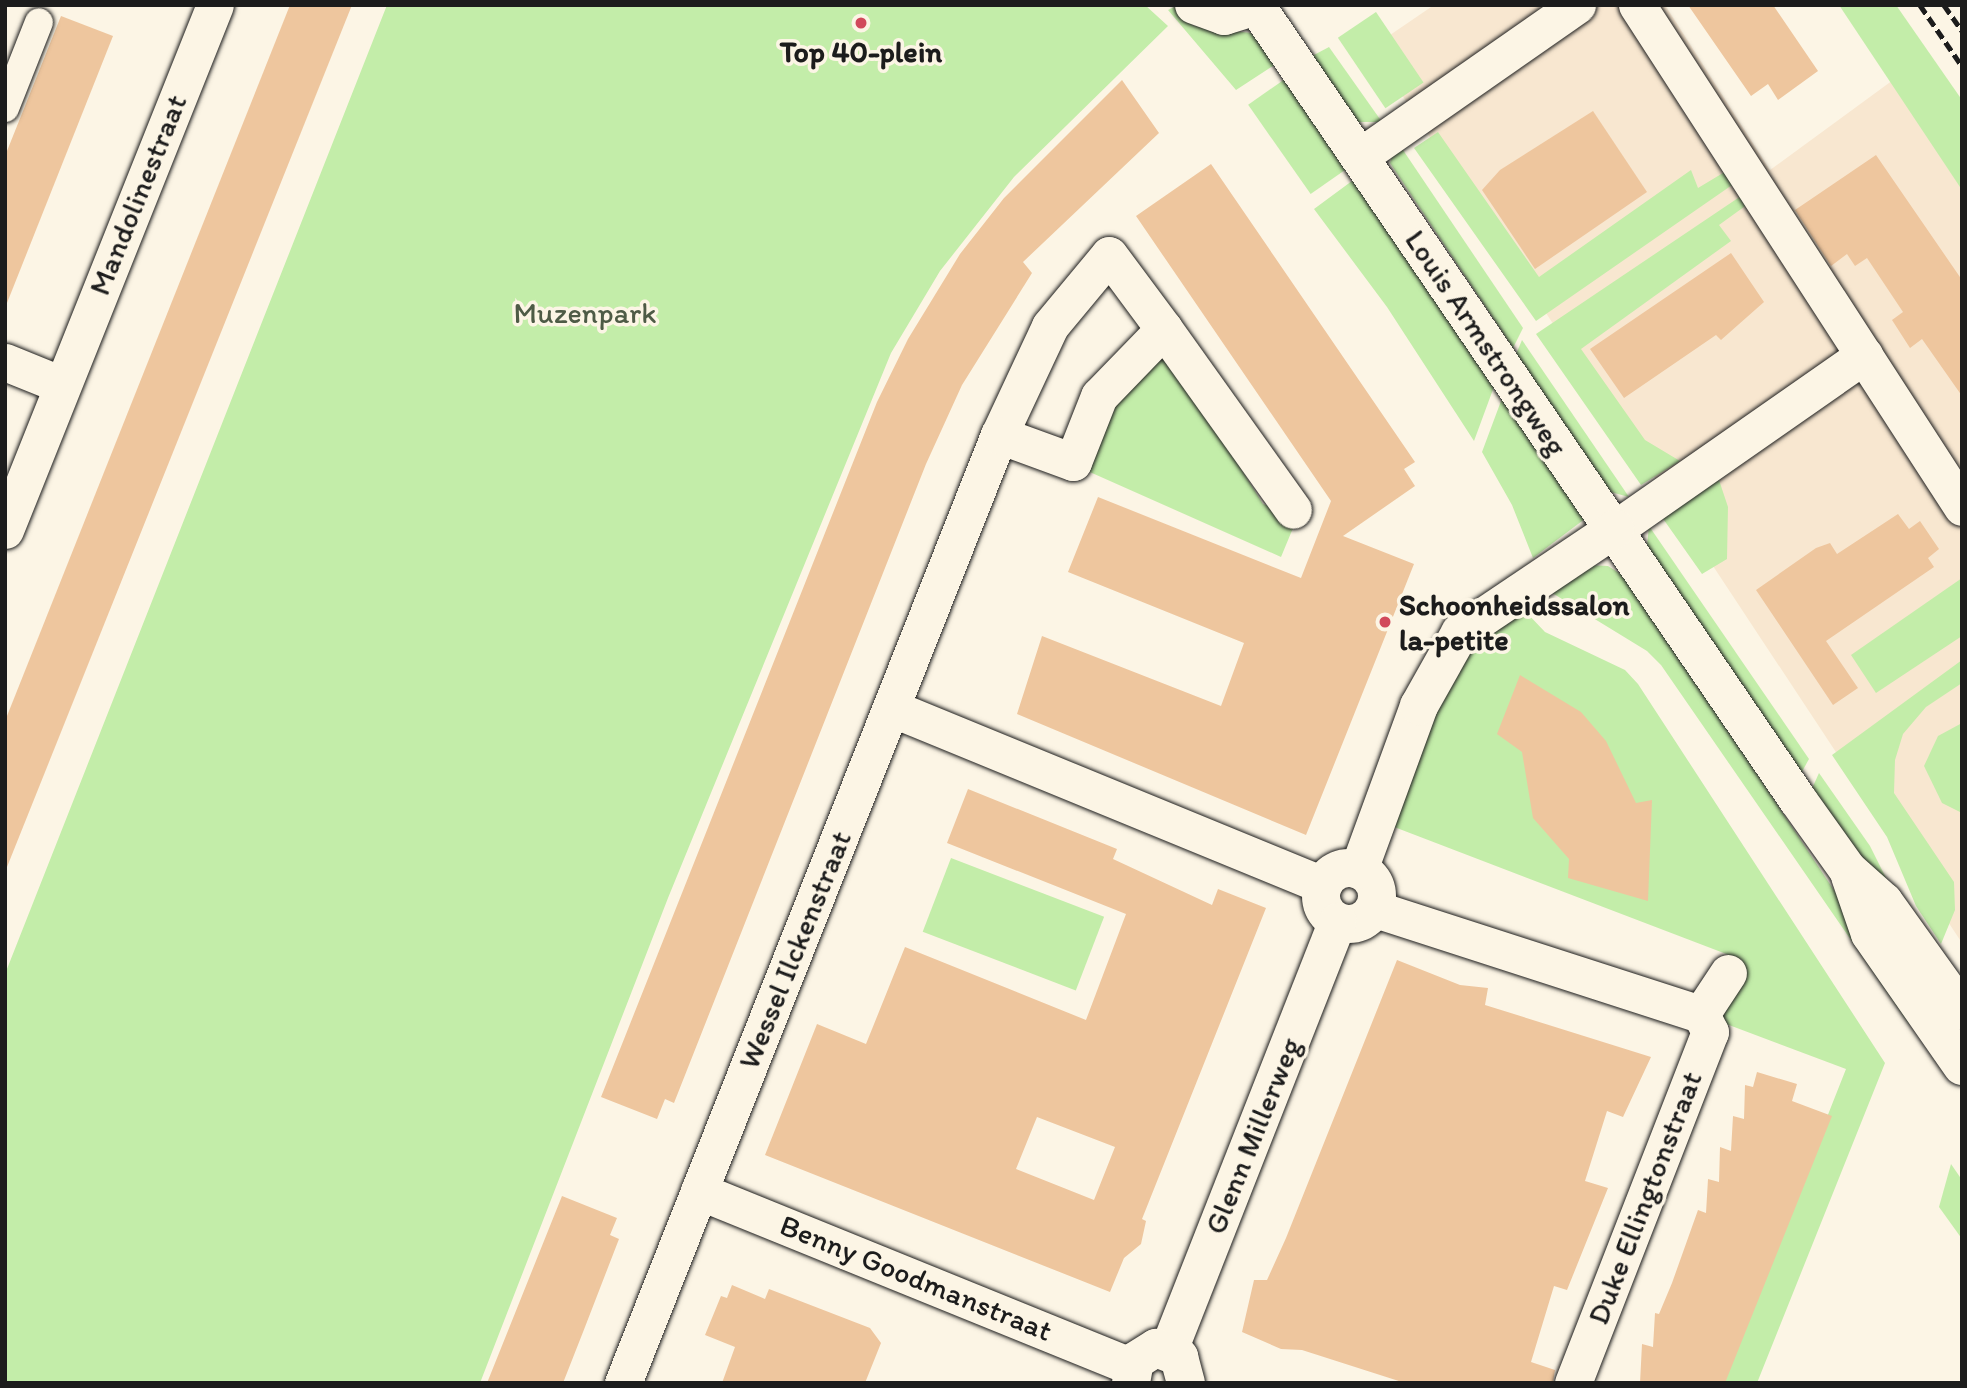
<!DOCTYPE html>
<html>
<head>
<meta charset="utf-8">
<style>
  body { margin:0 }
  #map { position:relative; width:1967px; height:1388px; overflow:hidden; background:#fcf5e5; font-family:Itim,sans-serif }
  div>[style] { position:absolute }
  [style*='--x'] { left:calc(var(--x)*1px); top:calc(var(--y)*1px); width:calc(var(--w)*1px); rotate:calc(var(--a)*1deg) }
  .built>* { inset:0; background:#f8e7d0 }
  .green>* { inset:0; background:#c3eda9; transform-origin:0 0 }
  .building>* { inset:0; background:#eec69e }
  .roads { filter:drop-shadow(0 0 2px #1c1c1c) drop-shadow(0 0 2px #1c1c1c) }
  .pedestrian>* { height:28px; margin:-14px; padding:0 14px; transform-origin:14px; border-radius:14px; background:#fcf5e5 }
  .minor>* { height:37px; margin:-18.5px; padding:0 18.5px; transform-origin:18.5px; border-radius:18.5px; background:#fcf5e5 }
  .tertiary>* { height:38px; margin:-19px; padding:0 19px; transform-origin:19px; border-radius:19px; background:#fcf5e5 }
  .tertiary>.ring { margin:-19px; padding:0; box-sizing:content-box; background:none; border:38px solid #fcf5e5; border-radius:50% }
  .rail>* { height:5px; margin-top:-2.5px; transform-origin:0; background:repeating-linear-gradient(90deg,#1c1c1c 0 10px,transparent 0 15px) }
  .dots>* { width:19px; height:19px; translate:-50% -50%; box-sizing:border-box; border:4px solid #fcf5e5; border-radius:50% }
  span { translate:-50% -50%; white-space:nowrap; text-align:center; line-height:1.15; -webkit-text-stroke:7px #fcf5e5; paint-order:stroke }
  .poi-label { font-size:30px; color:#1c1c1c; font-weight:700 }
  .left { translate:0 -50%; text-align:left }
  .street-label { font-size:30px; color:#1c1c1c }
  .park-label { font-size:30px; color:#4e5b46 }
  .frame { position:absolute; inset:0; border:7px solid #1c1c1c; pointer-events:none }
</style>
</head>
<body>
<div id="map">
  <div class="built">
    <div style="clip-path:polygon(1434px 5px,1665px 5px,1770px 170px,1904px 72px,1962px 157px,1962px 943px,1371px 48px)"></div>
  </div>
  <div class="green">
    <div style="clip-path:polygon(387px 5px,1145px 5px,1168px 26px,1014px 177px,940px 271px,891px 353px,668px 898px,480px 1383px,5px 1383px,5px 974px)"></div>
    <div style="clip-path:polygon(1839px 5px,1896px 5px,1962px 100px,1962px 190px)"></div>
    <div style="clip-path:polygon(1174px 7px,1194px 26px,1251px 33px,1276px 64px,1236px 90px,1168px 10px)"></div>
    <div style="left:1376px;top:12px;width:85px;height:46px;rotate:56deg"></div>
    <div style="clip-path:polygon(1329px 47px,1382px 122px,1356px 122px,1312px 56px)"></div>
    <div style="left:1285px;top:79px;width:109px;height:45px;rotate:55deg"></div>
    <div style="clip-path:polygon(1438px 132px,1539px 277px,1691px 170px,1698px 188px,1728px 170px,1735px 183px,1536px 321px,1414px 148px)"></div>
    <div style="clip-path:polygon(1403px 150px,1523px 328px,1513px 348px,1390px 163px,1393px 152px)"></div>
    <div style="clip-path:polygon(1356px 178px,1495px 384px,1474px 441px,1387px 307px,1314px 209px)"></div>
    <div style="clip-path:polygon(1741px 196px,1748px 204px,1719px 225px,1731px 241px,1581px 349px,1645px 440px,1680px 461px,1641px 485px,1536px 334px)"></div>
    <div style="clip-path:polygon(1522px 340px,1629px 497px,1607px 491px,1514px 359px)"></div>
    <div style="clip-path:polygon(1155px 346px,1170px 355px,1263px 504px,1298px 516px,1281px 557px,1083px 469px,1108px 403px)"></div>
    <div style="clip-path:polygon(1504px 393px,1586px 518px,1533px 558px,1512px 505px,1482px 452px)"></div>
    <div style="clip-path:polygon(1733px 462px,1737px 467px,1719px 480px,1728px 507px,1727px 559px,1702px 574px,1659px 513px)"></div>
    <div style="clip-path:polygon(1649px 526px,1809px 759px,1799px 777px,1647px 546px)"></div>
    <div style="clip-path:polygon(1588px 565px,1608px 566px,1627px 578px,1914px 1011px,1909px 1024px,1661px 665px,1647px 651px,1549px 591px)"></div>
    <div style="clip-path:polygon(1962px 578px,1962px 636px,1876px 693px,1851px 655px)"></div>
    <div style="clip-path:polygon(1525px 611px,1545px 632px,1625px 670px,1638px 684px,1885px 1063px,1757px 1383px,1722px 1383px,1846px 1069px,1721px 1022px,1742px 960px,1389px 825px,1458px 656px)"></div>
    <div style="clip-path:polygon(1962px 660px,1962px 683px,1926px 707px,1903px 734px,1895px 760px,1894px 793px,1954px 882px,1955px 910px,1941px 944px,1916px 906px,1887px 837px,1832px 755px)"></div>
    <div style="clip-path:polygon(1962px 723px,1962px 813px,1942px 803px,1924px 766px,1938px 736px)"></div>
    <div style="clip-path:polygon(1819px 773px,1870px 846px,1898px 902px,1810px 793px)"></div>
    <div style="left:951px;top:858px;width:164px;height:79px;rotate:21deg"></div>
    <div style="clip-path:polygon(1951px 1164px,1962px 1180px,1962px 1239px,1939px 1207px)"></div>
  </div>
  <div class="building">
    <div style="clip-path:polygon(290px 5px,352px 5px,5px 872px,5px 721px)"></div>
    <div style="clip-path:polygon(1688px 5px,1773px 5px,1818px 71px,1778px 100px,1768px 84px,1751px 96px)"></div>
    <div style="clip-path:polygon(61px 16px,113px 36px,7px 303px,5px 156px)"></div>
    <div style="clip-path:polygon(1122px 80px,1159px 133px,1023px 262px,1032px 273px,962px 385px,926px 464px,674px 1103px,665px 1099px,657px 1119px,601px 1097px,877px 402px,908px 339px,960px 254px,1004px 198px)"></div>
    <div style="clip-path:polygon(1593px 111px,1647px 192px,1535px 269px,1482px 190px,1500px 170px)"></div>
    <div style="clip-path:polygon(1876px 155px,1962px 280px,1962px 396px,1922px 339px,1910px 348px,1892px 320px,1903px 312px,1867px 258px,1855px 266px,1847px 254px,1831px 266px,1795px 210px)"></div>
    <div style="clip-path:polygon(1211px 164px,1415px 462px,1404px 469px,1415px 486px,1343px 536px,1414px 564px,1306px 835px,1017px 714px,1042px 636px,1221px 706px,1244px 643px,1068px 572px,1098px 497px,1301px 578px,1331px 501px,1136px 216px)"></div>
    <div style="clip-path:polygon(1731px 253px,1764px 302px,1721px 340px,1716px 335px,1624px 398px,1590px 349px)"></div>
    <div style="clip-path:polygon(1898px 514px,1909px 529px,1920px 521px,1939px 549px,1928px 558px,1934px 567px,1826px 641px,1858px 688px,1833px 705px,1756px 590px,1816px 548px,1830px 543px,1837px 554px)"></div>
    <div style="clip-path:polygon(1520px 675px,1581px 712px,1606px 741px,1636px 803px,1652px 800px,1648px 901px,1568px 878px,1569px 859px,1533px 818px,1522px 752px,1497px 734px)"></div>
    <div style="clip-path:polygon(evenodd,968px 789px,1117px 849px,1113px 859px,1212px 905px,1218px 889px,1266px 908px,1142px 1219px,1146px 1221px,1141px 1244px,1124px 1258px,1110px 1292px,765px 1155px,817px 1024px,866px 1044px,905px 947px,1086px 1020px,1126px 914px,947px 843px,968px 789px,1037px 1117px,1115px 1147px,1094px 1200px,1016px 1169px,1037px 1117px)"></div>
    <div style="clip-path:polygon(1397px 960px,1460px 985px,1488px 988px,1485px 1005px,1651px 1057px,1623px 1117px,1607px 1111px,1585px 1181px,1608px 1188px,1567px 1290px,1554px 1286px,1531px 1362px,1555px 1370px,1553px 1383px,1405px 1383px,1302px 1350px,1281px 1349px,1242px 1332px,1254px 1280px,1267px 1280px,1286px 1238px)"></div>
    <div style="clip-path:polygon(1757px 1072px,1797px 1084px,1792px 1101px,1832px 1116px,1725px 1383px,1640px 1383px,1642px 1344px,1653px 1347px,1655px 1313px,1659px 1314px,1672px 1283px,1698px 1210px,1706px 1213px,1708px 1179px,1719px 1182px,1720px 1147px,1731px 1151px,1733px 1116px,1744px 1119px,1745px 1085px,1753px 1087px)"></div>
    <div style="clip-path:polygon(562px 1196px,617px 1218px,610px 1235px,619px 1239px,585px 1327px,563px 1383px,487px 1383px)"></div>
    <div style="clip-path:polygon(732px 1285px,765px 1299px,769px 1289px,870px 1328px,881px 1343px,865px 1383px,722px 1383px,735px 1347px,705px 1335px,721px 1296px,727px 1298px)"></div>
  </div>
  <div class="roads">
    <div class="pedestrian">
      <div style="--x:5;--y:108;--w:92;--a:-68.4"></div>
    </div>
    <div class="minor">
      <div style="--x:1637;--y:5;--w:598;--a:57.08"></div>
      <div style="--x:1359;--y:157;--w:266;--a:-34.9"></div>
      <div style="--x:1164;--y:329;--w:222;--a:54.5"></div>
      <div style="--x:5;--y:362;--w:61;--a:22"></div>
      <div style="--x:1615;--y:529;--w:304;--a:-34.9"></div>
      <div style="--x:5;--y:530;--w:565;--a:-68.2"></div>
      <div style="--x:891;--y:708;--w:467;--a:22.3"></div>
      <div style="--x:1375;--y:909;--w:342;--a:17.9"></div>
      <div style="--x:1701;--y:1014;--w:49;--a:-56.6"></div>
      <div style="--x:699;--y:1191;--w:467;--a:22.1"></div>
      <div style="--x:623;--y:1383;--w:1020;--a:-68.37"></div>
      <div style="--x:999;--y:435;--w:120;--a:-64.9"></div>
      <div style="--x:1050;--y:326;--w:92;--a:-50.3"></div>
      <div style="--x:1109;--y:255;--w:92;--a:53.4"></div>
      <div style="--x:1164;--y:329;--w:93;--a:134.1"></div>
      <div style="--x:1099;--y:396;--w:71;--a:111.5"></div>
      <div style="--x:1073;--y:462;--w:79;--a:-160"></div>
      <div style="--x:1573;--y:1383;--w:377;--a:-68.7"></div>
      <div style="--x:1710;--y:1032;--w:20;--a:-117"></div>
    </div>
    <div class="tertiary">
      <div style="--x:1194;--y:5;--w:32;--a:20"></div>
      <div style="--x:1224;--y:16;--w:37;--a:-17"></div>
      <div style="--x:1257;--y:7;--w:960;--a:55.7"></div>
      <div style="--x:1798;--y:800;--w:86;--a:54.5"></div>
      <div style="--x:1848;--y:870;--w:48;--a:41.6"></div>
      <div style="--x:1884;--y:902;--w:134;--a:54.4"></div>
      <div class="ring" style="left:1321px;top:868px;width:18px;height:18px"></div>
      <div style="--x:1359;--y:870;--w:175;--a:-69.9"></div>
      <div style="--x:1419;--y:706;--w:84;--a:-60.7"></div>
      <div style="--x:1460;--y:633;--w:187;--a:-33.9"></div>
      <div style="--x:1850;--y:876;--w:61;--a:71"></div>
      <div style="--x:1870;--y:934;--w:161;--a:55.1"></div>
      <div style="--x:1169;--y:1350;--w:460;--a:-68.5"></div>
      <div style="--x:1131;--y:1383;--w:22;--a:-80"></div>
      <div style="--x:1135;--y:1361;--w:25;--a:-32"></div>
      <div style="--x:1156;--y:1348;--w:25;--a:21"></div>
      <div style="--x:1179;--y:1357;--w:27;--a:75"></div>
    </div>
  </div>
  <div class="rail">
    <div style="--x:1920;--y:5;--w:74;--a:55.5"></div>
    <div style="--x:1944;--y:5;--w:32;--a:55"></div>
  </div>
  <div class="dots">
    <div style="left:861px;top:23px;background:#d1495b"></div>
    <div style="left:1385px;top:622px;background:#d1495b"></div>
  </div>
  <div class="poi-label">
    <span style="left:861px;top:52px">Top 40-plein</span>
    <span class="left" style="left:1399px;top:622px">Schoonheidssalon<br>la-petite</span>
  </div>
  <div class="street-label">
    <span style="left:138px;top:195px;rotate:-68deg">Mandolinestraat</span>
    <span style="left:1486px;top:343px;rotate:56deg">Louis Armstrongweg</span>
    <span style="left:795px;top:950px;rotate:-68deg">Wessel Ilckenstraat</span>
    <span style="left:1253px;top:1136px;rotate:-68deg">Glenn Millerweg</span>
    <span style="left:1645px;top:1198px;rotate:-69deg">Duke Ellingtonstraat</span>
    <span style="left:916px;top:1278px;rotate:22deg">Benny Goodmanstraat</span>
  </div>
  <div class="park-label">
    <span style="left:585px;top:313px">Muzenpark</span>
  </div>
  <div class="frame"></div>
</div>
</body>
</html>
